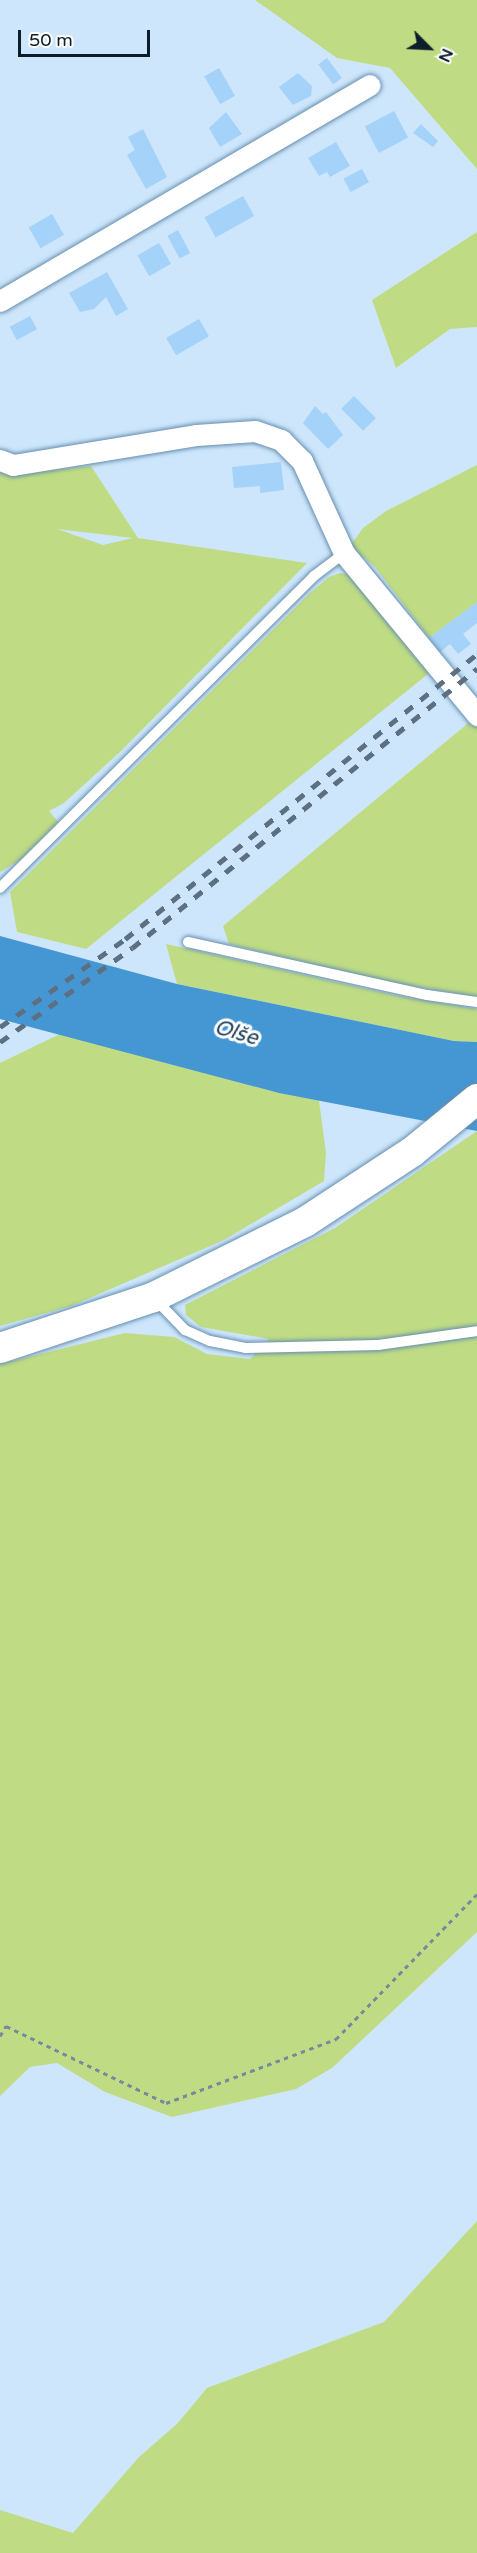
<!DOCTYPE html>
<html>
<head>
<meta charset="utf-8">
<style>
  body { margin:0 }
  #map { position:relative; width:477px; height:2553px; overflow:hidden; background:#cde6fc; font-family:"Varela Round",sans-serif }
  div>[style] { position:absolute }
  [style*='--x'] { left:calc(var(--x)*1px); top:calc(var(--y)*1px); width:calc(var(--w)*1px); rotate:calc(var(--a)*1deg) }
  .green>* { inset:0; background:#bfdc84 }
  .water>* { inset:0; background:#4597d4 }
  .building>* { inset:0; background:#a4d2f9; transform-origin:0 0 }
  .path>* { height:3px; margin-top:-1.5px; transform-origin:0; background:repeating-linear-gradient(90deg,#758a9c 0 4.5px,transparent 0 9px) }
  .roads { filter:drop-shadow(0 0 2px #668eae) drop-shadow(0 0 2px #668eae) }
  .lane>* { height:10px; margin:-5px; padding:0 5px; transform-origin:5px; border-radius:5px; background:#fff }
  .street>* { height:21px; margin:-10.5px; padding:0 10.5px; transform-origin:10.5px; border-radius:10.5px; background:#fff }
  .secondary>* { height:30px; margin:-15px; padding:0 15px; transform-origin:15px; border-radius:15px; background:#fff }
  .rail>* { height:4.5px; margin-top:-2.25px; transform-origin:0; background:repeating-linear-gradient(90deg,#5d7081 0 10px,transparent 0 20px) }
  span { translate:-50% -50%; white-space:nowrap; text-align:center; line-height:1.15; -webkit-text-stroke:6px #fff; paint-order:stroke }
  .water-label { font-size:21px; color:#1b3d57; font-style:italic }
  .north { position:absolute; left:399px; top:18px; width:60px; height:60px; -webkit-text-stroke:4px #fff; paint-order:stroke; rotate:114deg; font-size:16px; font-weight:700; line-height:24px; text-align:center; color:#0d1d2a }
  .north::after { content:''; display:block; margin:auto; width:21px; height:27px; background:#0d1d2a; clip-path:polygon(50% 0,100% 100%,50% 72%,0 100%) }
  .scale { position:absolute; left:18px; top:30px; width:132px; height:27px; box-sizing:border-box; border:3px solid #0d1d2a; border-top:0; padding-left:8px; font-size:18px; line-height:21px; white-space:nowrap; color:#0d1d2a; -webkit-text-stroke:4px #fff; paint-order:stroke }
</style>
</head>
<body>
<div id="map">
  <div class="green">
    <div style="clip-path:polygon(255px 0,477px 0,477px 169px,390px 68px,337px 58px)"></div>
    <div style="clip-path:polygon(477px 232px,477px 327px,450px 329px,396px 368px,372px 300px)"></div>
    <div style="clip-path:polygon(477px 465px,477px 602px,429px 638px,375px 567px,350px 546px,363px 528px,386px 511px)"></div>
    <div style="clip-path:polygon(evenodd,91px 466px,138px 538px,307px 563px,120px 752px,64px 803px,49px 811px,59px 823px,22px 859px,0 872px,0 470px,9px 474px,91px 466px,57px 529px,133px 538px,103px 545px,57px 529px)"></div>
    <div style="clip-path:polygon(340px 573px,351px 575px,433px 670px,86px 949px,17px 932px,10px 892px,309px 594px,329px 577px)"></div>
    <div style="clip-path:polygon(472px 720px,477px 726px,477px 997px,389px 982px,229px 944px,223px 926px)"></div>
    <div style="clip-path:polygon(166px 944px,399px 996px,477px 1009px,477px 1042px,454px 1041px,177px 984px)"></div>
    <div style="clip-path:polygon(62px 1033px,319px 1101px,326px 1153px,324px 1181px,224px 1240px,71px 1306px,0 1326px,0 1063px)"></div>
    <div style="clip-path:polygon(477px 1131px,477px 1932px,332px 2068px,296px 2089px,172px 2117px,105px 2092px,57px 2063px,30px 2067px,0 2096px,0 1364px,125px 1333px,174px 1337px,207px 1354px,250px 1359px,269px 1339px,201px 1327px,186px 1315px,185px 1305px,335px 1228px)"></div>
    <div style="clip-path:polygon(477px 2221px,477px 2553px,0 2553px,0 2510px,73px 2533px,139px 2457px,177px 2424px,207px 2388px,384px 2322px)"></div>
  </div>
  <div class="water">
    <div style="clip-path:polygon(0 936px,177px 984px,454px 1041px,477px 1042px,477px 1131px,279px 1093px,0 1019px)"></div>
  </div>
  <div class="building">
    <div style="left:327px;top:58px;width:25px;height:11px;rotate:53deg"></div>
    <div style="left:219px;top:68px;width:32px;height:17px;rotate:60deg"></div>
    <div style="clip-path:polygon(298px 73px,312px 86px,311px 96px,293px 105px,279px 87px)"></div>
    <div style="left:394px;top:111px;width:30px;height:33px;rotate:62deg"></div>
    <div style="clip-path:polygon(226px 112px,242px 134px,220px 147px,209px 128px)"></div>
    <div style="clip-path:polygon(421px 124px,438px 141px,433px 147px,413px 133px)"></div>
    <div style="clip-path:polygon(143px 129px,167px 177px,146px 189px,127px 155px,135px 150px,128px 137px)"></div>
    <div style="clip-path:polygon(336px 142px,350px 166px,330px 177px,327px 172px,319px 176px,308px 158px)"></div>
    <div style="left:362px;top:169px;width:15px;height:21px;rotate:62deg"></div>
    <div style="left:243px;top:196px;width:23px;height:44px;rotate:61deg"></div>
    <div style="left:52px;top:214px;width:24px;height:27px;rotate:60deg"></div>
    <div style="left:178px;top:230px;width:26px;height:12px;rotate:62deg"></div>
    <div style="left:159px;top:243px;width:24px;height:25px;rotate:60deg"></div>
    <div style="clip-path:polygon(107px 272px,128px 309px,116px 316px,106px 297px,94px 309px,80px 312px,69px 293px)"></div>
    <div style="left:30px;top:316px;width:15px;height:23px;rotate:62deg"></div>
    <div style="left:199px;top:319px;width:20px;height:38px;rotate:60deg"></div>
    <div style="left:354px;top:396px;width:31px;height:18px;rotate:45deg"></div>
    <div style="clip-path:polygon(315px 406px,323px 414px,326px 412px,343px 435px,328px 449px,303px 423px)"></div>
    <div style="clip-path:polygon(281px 462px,284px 490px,260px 493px,260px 486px,234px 488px,232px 467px)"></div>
    <div style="clip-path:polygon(477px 602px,477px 623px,463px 634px,471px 644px,458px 654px,450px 644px,440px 652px,429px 638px)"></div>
  </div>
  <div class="path">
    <div style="--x:0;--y:2036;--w:12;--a:-59"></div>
    <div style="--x:6;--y:2026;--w:178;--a:25.7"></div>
    <div style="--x:166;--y:2103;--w:182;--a:-20.6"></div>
    <div style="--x:336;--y:2039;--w:202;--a:-45.8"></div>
  </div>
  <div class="roads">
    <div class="lane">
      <div style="--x:0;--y:888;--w:443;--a:-44.8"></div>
      <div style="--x:314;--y:576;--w:38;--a:-37"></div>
      <div style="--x:188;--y:942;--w:245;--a:12.5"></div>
      <div style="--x:427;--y:995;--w:50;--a:8"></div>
      <div style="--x:156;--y:1300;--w:42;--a:46"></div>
      <div style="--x:185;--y:1330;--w:27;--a:24"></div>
      <div style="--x:210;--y:1341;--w:36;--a:11"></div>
      <div style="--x:245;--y:1348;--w:133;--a:-1.3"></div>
      <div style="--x:378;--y:1345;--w:100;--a:-8"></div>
    </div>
    <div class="street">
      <div style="--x:0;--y:301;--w:428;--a:-30.3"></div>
      <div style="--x:0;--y:460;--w:14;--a:21"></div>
      <div style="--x:13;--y:465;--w:185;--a:-9.3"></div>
      <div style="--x:196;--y:435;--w:59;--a:-3.9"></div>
      <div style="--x:255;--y:431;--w:28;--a:19"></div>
      <div style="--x:281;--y:440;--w:30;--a:45"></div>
      <div style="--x:302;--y:461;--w:101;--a:65.5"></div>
      <div style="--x:344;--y:553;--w:210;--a:50.6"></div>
    </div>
    <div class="secondary">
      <div style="--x:0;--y:1348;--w:162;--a:-18.3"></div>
      <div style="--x:154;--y:1297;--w:169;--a:-26.4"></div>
      <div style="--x:305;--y:1222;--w:128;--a:-33.2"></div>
      <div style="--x:412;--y:1152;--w:84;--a:-39.2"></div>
    </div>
  </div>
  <div class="rail">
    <div style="--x:0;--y:1027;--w:153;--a:-35.1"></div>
    <div style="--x:125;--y:939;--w:453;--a:-39"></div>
    <div style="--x:0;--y:1042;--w:162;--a:-35.5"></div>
    <div style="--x:132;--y:948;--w:444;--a:-39"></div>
  </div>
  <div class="water-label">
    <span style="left:236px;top:1033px;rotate:16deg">Olše</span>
  </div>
  <div class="north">N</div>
  <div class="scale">50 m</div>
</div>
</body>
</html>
